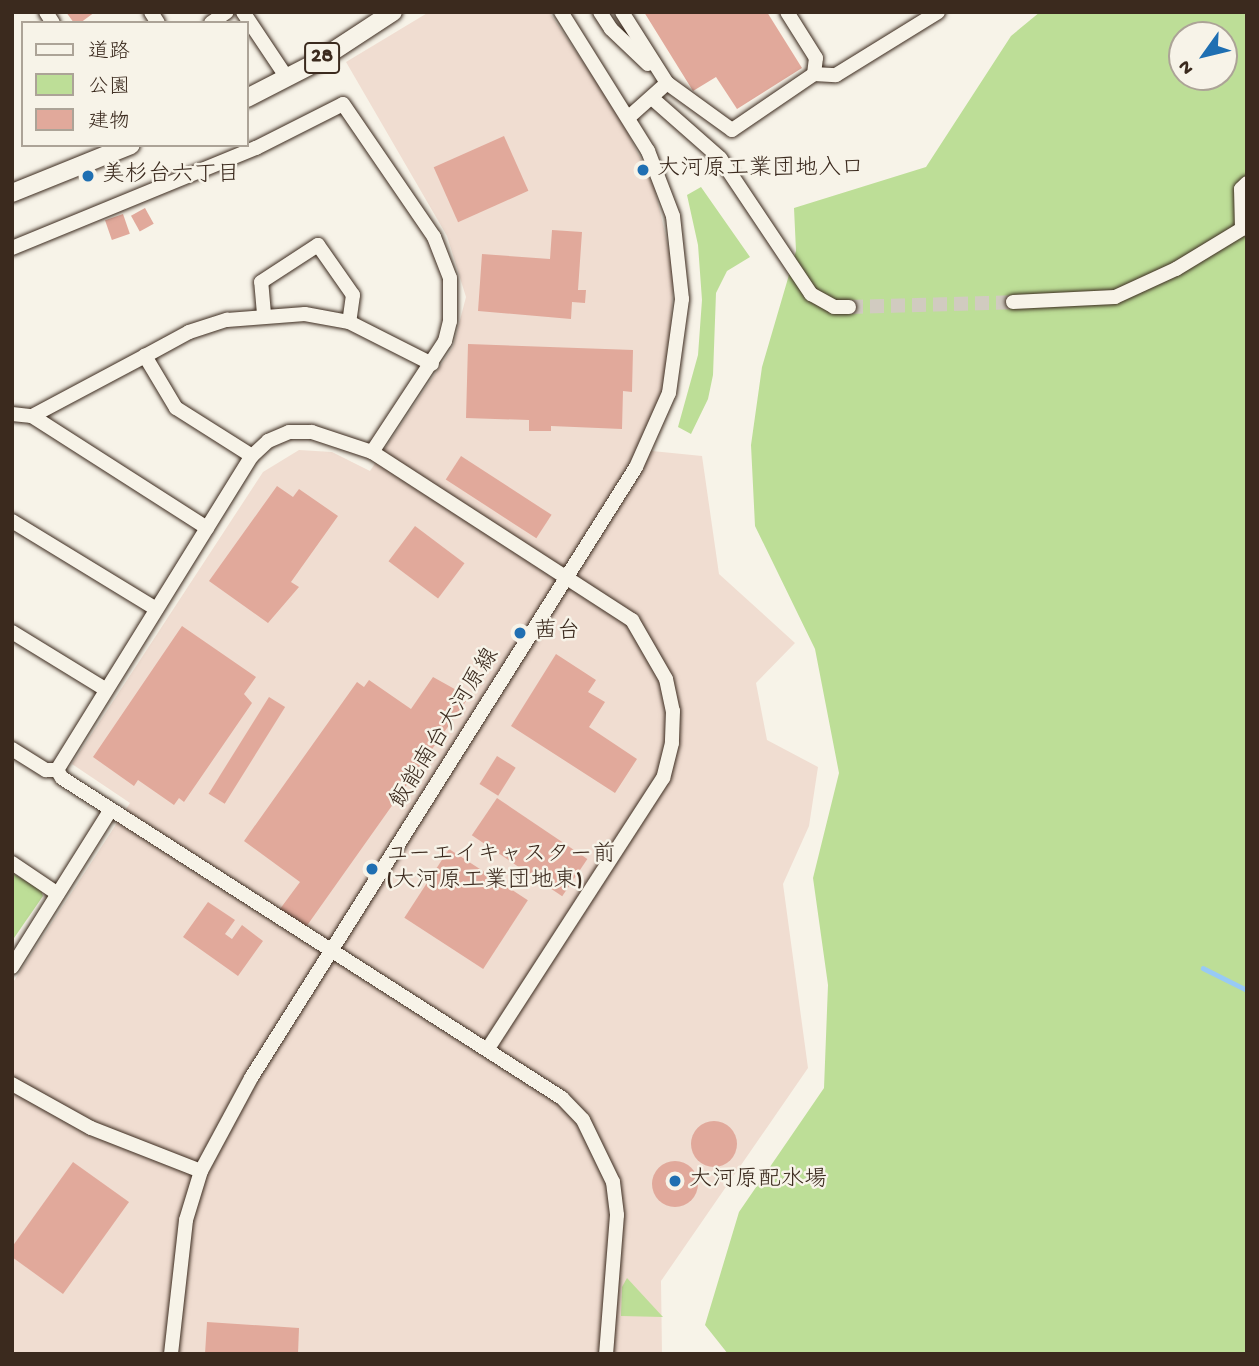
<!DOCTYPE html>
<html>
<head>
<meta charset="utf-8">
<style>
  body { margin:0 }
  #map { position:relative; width:1259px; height:1366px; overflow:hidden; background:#f7f3e8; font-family:"Gochi Hand","Klee One",sans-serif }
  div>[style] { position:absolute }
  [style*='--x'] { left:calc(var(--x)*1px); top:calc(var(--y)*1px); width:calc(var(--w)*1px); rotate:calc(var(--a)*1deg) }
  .built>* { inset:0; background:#f0ddd1 }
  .green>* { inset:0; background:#bdde97 }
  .stream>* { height:4.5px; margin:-2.25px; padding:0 2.25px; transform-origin:2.25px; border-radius:2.25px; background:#98caf5 }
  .building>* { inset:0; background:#e1a99b; transform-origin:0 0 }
  .round { border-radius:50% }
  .minor-tunnel>* { height:14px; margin-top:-7px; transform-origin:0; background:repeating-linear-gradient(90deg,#d1cbc0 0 14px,transparent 0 21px) }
  .roads { filter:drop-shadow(0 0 2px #3b2a1e) drop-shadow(0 0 2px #3b2a1e) }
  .minor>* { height:14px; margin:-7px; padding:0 7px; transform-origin:7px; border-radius:7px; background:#f7f3e8 }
  .major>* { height:18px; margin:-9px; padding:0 9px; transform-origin:9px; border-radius:9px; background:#f7f3e8 }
  .dots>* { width:19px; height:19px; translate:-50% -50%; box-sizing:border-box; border:4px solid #f7f3e8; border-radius:50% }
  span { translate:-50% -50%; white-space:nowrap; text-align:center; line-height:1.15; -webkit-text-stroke:5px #f7f3e8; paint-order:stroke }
  .shield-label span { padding:2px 5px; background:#f7f3e8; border:2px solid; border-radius:5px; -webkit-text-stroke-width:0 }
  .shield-label { font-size:21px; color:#3b2a1e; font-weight:700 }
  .poi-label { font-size:23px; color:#3b2a1e }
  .left { translate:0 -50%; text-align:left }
  .street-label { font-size:23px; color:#3b2a1e }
  .frame { position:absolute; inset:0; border:14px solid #3b2a1e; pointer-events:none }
  .legend { position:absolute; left:21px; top:21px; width:228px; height:126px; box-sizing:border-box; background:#f7f3e8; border:2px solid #aca397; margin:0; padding:9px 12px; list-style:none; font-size:21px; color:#3b2a1e }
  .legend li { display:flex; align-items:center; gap:14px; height:35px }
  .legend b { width:35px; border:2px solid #aca397 }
  .north { position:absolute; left:1168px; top:21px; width:70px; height:70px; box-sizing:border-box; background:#f7f3e8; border:2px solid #aca397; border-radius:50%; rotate:236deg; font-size:19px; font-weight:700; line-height:28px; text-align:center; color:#3b2a1e }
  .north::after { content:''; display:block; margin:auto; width:24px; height:32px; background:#1f6fb2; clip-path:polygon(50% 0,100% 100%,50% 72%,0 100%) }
</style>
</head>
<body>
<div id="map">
  <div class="built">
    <div style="clip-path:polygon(429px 12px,549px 12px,619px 115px,654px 186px,674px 271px,668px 375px,642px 450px,702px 456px,719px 574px,795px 643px,756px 683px,767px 740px,818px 767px,809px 826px,783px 884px,808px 1068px,661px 1281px,662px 1354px,12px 1354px,12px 984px,130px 803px,72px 764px,263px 472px,299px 450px,332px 452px,370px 471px,453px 347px,466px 297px,447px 236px,346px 62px)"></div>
  </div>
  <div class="green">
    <div style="clip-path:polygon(evenodd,1040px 12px,1247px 12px,1247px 1354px,728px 1354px,705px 1325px,739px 1212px,824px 1088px,828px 985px,813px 878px,839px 773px,815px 649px,755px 526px,751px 445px,762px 367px,796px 251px,794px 208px,926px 167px,1011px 36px,1040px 12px,1182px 35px,1224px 35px,1224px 77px,1182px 77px,1182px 35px)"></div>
    <div style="clip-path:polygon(701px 187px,750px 257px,727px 271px,716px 293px,713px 375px,708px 399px,691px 434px,678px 427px,698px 355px,702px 300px,698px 245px,687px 195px)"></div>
    <div style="clip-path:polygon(12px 873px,41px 890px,43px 896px,12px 941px)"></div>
    <div style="clip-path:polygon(627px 1278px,663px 1317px,621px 1316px,622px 1287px)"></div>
  </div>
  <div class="stream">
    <div style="--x:1203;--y:968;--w:49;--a:26.6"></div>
  </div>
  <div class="building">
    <div style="clip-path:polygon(66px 12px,95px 12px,80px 23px,74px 23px)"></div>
    <div style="clip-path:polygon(644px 12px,767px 12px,802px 68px,737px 109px,716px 77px,693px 91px)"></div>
    <div style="left:504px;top:136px;width:60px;height:77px;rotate:66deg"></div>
    <div style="left:145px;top:208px;width:18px;height:16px;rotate:61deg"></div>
    <div style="left:123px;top:214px;width:21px;height:19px;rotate:71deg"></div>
    <div style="clip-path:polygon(552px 230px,582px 232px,578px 290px,586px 290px,585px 303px,572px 302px,571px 319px,478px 311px,482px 254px,550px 259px)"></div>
    <div style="clip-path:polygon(468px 344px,633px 350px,632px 392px,623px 391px,622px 429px,551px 426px,551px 431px,529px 431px,529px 420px,466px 418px)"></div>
    <div style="left:461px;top:456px;width:108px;height:28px;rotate:33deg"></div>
    <div style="clip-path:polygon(277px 486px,293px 497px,299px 489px,338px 516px,291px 582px,299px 587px,268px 623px,209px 581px)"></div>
    <div style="left:415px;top:526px;width:62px;height:44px;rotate:37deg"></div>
    <div style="clip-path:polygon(182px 626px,256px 677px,244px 694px,252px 703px,184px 802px,179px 798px,174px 805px,138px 780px,134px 786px,93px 757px)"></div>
    <div style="clip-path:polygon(556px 654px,596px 680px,588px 692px,605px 702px,589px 727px,637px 759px,615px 793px,511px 726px)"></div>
    <div style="clip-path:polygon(433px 677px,469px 697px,306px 927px,280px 909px,300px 882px,244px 841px,357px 682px,364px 687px,369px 680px,411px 709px)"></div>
    <div style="left:269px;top:697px;width:19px;height:114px;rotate:32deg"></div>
    <div style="left:497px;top:756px;width:22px;height:33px;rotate:32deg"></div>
    <div style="left:497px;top:798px;width:109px;height:45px;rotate:34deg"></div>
    <div style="left:449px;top:849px;width:94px;height:82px;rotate:33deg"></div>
    <div style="clip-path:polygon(208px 902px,235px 920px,225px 934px,232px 939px,242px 925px,263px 941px,238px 976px,183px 937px)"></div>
    <div class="round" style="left:691px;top:1121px;width:46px;height:46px"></div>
    <div class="round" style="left:652px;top:1161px;width:46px;height:46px"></div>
    <div style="clip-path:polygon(73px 1162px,129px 1202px,63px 1294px,12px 1257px,12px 1247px)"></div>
    <div style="clip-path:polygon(207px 1322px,299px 1328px,298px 1354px,205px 1354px)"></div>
  </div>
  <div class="minor-tunnel">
    <div style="--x:849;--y:307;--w:164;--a:-1.7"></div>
  </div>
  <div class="roads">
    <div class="minor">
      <div style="--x:46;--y:12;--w:13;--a:58"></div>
      <div style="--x:151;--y:12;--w:13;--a:58"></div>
      <div style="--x:243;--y:12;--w:79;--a:56.3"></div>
      <div style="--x:600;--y:12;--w:20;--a:57"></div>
      <div style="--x:611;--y:29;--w:51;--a:43.4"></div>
      <div style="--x:622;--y:12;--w:84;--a:57.6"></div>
      <div style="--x:667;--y:83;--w:80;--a:35.9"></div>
      <div style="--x:732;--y:130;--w:99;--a:-34.3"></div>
      <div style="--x:814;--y:74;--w:16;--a:-83"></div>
      <div style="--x:816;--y:58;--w:54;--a:-122.2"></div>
      <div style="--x:211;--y:23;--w:19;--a:-35"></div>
      <div style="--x:814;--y:74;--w:22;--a:3"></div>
      <div style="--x:836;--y:75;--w:120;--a:-31.7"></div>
      <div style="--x:653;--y:99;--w:89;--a:41.4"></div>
      <div style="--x:720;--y:158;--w:164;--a:56.2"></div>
      <div style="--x:811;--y:294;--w:26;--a:29"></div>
      <div style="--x:834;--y:307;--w:15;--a:0"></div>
      <div style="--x:629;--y:117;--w:51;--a:-41.8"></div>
      <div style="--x:12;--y:248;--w:264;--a:-22.3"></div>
      <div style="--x:256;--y:148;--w:97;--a:-26.8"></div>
      <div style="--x:343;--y:104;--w:161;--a:55.6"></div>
      <div style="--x:434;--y:237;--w:44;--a:68.7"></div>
      <div style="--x:450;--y:278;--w:43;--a:90"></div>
      <div style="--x:450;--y:321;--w:21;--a:104"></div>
      <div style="--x:445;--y:341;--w:133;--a:123.3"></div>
      <div style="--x:1013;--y:302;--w:102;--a:-2.8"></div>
      <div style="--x:1115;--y:297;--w:67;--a:-24.7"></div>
      <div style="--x:1176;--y:269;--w:77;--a:-31.2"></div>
      <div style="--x:1242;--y:229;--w:40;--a:-91.4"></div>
      <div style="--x:1241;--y:189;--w:8;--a:-45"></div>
      <div style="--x:264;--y:314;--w:32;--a:-95"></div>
      <div style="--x:261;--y:282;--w:68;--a:-33"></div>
      <div style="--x:318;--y:245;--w:61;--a:55"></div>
      <div style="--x:353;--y:295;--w:27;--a:98"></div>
      <div style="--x:145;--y:356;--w:128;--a:152"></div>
      <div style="--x:32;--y:416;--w:208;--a:32.6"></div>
      <div style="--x:12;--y:414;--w:20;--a:6"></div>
      <div style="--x:252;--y:456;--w:90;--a:-147.7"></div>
      <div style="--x:176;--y:408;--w:61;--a:-120.8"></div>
      <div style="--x:145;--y:356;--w:50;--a:-28.6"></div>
      <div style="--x:189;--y:332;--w:40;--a:-18"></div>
      <div style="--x:227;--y:320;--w:78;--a:-4.4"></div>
      <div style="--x:305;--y:314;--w:45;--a:10.3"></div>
      <div style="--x:349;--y:322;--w:93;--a:26.8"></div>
      <div style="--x:12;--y:521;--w:169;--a:31.4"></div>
      <div style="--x:12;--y:632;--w:109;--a:31.5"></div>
      <div style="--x:12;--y:749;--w:40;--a:32"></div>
      <div style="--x:46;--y:770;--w:11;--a:0"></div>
      <div style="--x:57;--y:770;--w:9;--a:58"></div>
      <div style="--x:62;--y:778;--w:594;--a:32.62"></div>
      <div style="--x:562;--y:1098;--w:30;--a:46"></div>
      <div style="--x:583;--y:1120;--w:69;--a:64.2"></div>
      <div style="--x:613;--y:1182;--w:33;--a:83"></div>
      <div style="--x:617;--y:1215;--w:139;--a:94.5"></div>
      <div style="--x:57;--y:770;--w:370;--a:-58.2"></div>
      <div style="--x:252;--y:456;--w:22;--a:-43"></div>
      <div style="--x:268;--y:441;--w:23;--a:-23"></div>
      <div style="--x:289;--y:432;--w:23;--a:0"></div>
      <div style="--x:312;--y:432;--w:63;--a:18.4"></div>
      <div style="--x:372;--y:452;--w:310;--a:32.9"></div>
      <div style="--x:632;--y:620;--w:68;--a:60"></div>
      <div style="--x:666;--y:679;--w:33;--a:78"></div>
      <div style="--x:673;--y:711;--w:32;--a:92"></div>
      <div style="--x:672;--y:743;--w:36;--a:104"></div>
      <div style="--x:663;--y:778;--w:320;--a:122.9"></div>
      <div style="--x:12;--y:863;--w:55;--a:34"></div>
      <div style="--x:12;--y:967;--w:186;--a:-57.9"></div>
      <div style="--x:12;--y:1084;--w:90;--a:29.1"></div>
      <div style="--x:91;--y:1128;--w:118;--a:21.4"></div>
      <div style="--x:171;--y:1354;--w:135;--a:-83.6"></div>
      <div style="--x:186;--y:1220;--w:51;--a:-73"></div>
      <div style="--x:201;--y:1171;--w:106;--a:-61.7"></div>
      <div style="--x:251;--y:1078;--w:722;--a:-57.78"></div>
      <div style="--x:636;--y:467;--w:81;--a:-66"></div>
      <div style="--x:669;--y:393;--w:95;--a:-82.1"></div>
      <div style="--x:682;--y:299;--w:83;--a:-96.2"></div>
      <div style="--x:673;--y:216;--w:70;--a:-111"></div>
      <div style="--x:648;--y:151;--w:164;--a:-122"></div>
    </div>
    <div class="major">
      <div style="--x:247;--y:98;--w:76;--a:-27.2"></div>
      <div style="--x:315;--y:63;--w:93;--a:-33.2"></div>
      <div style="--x:12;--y:193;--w:128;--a:-22"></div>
    </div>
  </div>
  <div class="dots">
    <div style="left:643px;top:170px;background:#1f6fb2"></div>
    <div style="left:88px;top:176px;background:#1f6fb2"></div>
    <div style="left:520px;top:633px;background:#1f6fb2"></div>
    <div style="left:372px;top:869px;background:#1f6fb2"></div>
    <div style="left:675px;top:1181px;background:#1f6fb2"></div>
  </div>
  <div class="shield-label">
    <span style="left:322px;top:58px">28</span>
  </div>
  <div class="poi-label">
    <span class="left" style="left:657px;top:170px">大河原工業団地入口</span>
    <span class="left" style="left:102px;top:176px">美杉台六丁目</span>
    <span class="left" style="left:534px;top:633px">茜台</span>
    <span class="left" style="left:386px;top:869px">ユーエイキャスター前<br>(大河原工業団地東)</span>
    <span class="left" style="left:689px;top:1181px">大河原配水場</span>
  </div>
  <div class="street-label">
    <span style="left:446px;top:729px;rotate:-58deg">飯能南台大河原線</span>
  </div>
  <div class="frame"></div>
  <ul class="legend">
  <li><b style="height:9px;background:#f7f3e8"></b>道路</li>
  <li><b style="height:19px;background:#bdde97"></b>公園</li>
  <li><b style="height:19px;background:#e1a99b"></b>建物</li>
  </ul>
  <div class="north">N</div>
</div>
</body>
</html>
